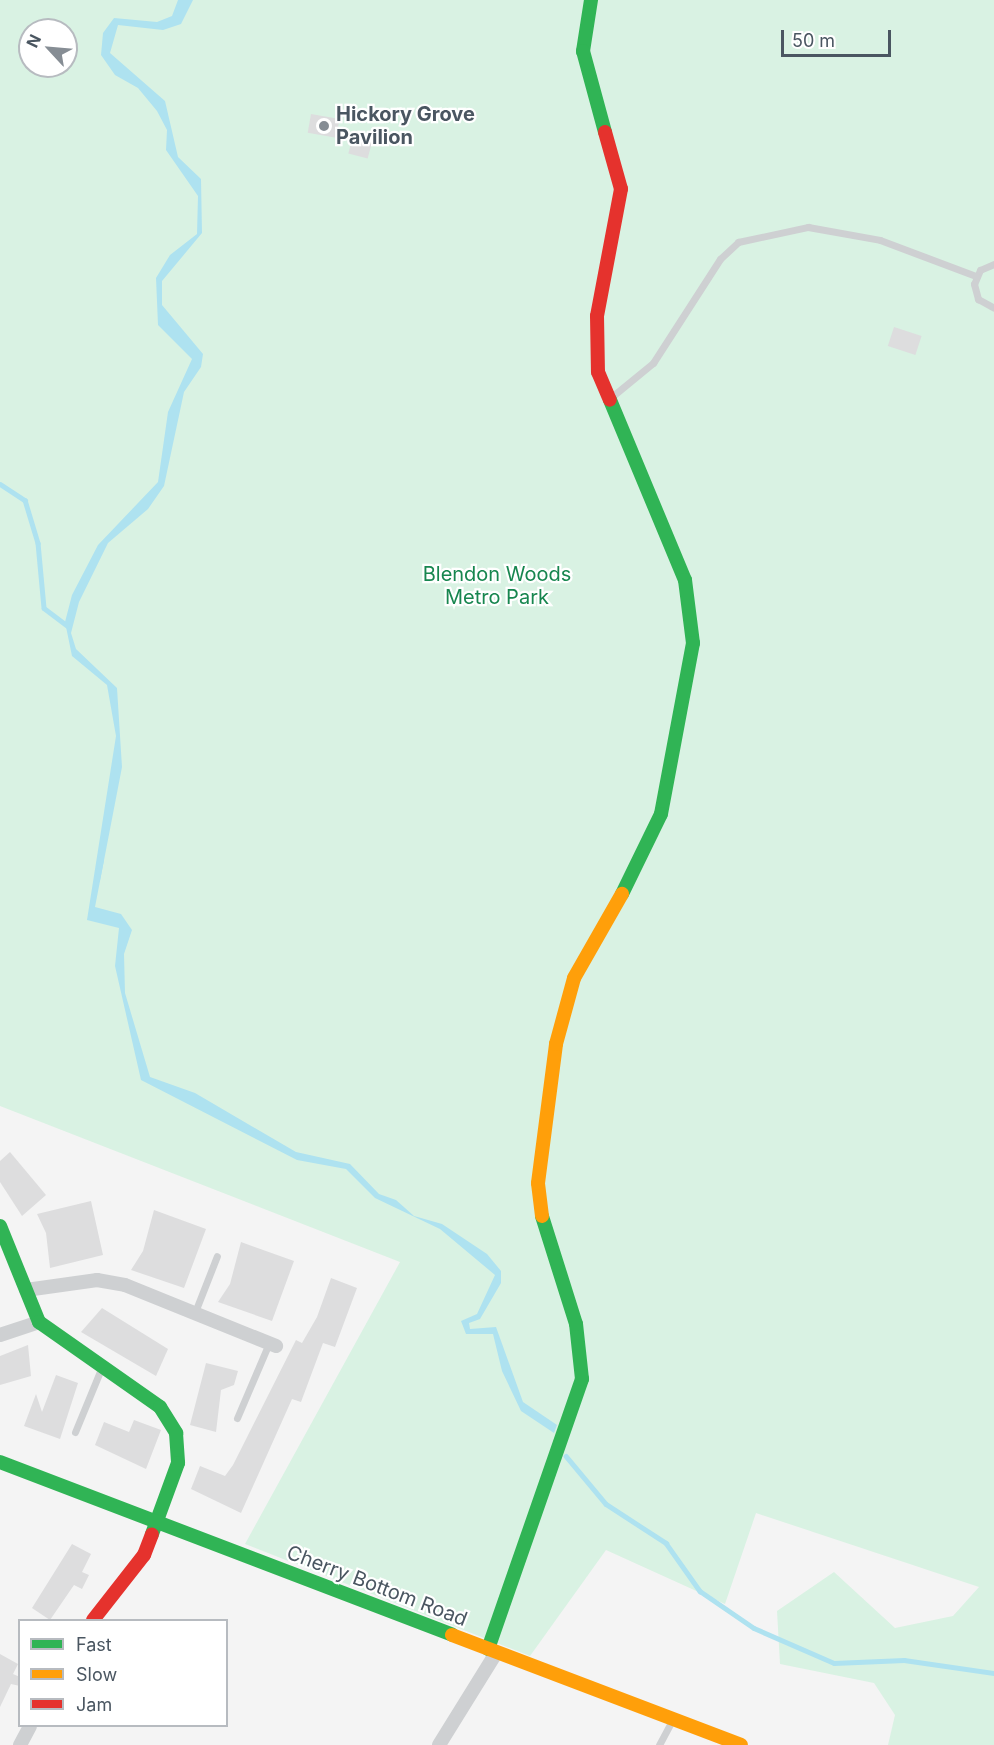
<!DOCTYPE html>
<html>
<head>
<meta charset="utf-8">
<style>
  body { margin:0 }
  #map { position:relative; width:994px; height:1745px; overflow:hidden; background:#f4f4f4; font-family:Inter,sans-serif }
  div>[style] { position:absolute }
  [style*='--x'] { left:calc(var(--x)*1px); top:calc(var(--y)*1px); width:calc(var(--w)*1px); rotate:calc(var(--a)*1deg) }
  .green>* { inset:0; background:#d9f2e3 }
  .water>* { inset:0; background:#aee2f0 }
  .stream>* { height:4.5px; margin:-2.25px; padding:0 2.25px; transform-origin:2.25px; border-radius:2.25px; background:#aee2f0 }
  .building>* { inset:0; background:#ddddde; transform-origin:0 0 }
  .lane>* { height:7px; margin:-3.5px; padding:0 3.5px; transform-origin:3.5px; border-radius:3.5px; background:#ced0d2 }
  .street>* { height:14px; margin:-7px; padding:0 7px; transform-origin:7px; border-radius:7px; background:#ced0d2 }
  .fast>* { height:14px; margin:-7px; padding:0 7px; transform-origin:7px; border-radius:7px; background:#30b455 }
  .slow>* { height:14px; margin:-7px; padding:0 7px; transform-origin:7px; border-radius:7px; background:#ff9f0a }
  .jam>* { height:14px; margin:-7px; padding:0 7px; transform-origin:7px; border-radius:7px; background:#e5322d }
  .dots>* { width:16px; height:16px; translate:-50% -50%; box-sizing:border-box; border:3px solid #fff; border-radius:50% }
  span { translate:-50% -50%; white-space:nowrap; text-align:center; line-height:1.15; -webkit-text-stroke:4.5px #fff; paint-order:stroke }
  .poi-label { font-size:20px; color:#4a5661; font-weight:700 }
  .left { translate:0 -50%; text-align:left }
  .park-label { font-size:20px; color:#17864f }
  .street-label { font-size:20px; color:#4a5661 }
  .legend { position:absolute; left:18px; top:1619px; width:210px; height:108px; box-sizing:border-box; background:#fff; border:2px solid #b7bbc0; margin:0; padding:8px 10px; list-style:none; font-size:18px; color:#4a5661 }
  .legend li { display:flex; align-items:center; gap:12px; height:30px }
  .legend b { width:30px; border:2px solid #b7bbc0 }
  .north { position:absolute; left:18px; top:18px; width:60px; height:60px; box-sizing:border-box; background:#fff; border:2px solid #b7bbc0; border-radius:50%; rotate:296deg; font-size:16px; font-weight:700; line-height:24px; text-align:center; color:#4a5661 }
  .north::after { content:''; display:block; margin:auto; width:21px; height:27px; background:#868d94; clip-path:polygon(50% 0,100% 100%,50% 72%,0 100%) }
  .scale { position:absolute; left:781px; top:30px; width:110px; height:27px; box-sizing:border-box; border:3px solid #4a5661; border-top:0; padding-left:8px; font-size:18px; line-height:21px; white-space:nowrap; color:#4a5661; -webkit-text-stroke:4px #fff; paint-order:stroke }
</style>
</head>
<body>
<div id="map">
  <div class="green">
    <div style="clip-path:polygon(evenodd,0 0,994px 0,994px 1745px,888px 1745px,895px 1715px,874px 1683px,780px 1664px,777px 1611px,834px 1572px,895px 1628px,953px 1616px,979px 1587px,756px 1513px,725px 1604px,606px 1550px,530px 1656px,245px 1544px,400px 1262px,0 1106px,0 0,30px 30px,66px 30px,66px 66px,30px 66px,30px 30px)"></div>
  </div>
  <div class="water">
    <div style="clip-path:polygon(178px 0,193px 0,181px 24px,163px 30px,118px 25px,110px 53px,165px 101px,178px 157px,201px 179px,202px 233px,162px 281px,162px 305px,203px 354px,201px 367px,184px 392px,164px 486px,148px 509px,108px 543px,79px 602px,71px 633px,76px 649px,117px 688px,122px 767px,95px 907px,121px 914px,132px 930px,124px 954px,125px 993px,150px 1077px,195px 1093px,296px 1152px,350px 1164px,379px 1194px,396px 1200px,414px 1216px,442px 1224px,487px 1254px,501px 1271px,501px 1283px,480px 1319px,469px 1323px,470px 1329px,496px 1327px,523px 1402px,557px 1425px,554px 1433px,521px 1411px,502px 1371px,493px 1334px,466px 1334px,461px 1321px,477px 1314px,495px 1275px,440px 1229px,375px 1198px,346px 1169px,297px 1160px,141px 1080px,115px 966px,119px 928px,87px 920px,116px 736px,107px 685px,72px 656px,65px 622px,72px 595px,98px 545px,158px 482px,168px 412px,192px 359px,158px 325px,156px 278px,170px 255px,197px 234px,198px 196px,166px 150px,167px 130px,157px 111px,138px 88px,115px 75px,101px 55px,103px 33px,114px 18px,157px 22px,172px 16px)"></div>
  </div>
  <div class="stream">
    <div style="--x:0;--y:484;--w:30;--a:33"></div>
    <div style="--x:25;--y:500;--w:45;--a:73.2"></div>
    <div style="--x:38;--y:543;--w:65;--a:84.7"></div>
    <div style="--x:44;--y:608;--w:31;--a:37"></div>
    <div style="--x:97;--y:880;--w:21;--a:-79"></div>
    <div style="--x:566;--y:1456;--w:62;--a:50.2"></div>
    <div style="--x:606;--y:1504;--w:72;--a:33"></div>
    <div style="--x:666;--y:1543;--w:59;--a:54.7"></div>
    <div style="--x:700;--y:1591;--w:65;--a:34.4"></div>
    <div style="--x:754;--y:1628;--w:87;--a:23.6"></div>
    <div style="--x:834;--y:1663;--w:70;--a:-2.5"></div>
    <div style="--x:904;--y:1660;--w:91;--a:8.2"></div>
  </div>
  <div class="building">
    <div style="left:311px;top:114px;width:29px;height:19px;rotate:10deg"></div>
    <div style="left:353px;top:136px;width:20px;height:18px;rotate:15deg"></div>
    <div style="left:894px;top:327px;width:29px;height:20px;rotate:18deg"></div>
    <div style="clip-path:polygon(10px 1152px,46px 1195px,22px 1216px,0 1182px,0 1161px)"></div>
    <div style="clip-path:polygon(91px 1201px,103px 1255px,50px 1268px,46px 1233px,37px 1214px)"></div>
    <div style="clip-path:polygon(154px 1210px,206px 1229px,184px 1288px,131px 1270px,143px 1251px)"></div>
    <div style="clip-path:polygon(241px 1242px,294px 1261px,272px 1321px,218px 1302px,230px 1284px)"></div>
    <div style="clip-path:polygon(331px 1278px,357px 1288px,335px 1347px,323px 1343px,301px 1402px,292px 1399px,241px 1513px,191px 1489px,200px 1466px,225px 1476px,233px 1465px,296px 1340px,302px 1343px,317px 1317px)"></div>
    <div style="clip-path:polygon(102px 1308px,168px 1349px,156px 1376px,81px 1332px)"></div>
    <div style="clip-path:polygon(28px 1345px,31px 1376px,0 1385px,0 1356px)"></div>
    <div style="clip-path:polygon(206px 1363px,238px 1371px,234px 1385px,221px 1390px,216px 1432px,190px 1425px)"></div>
    <div style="clip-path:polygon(56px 1375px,78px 1383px,60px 1439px,24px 1426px,36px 1394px,42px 1412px)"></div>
    <div style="clip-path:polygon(134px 1420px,161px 1430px,146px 1469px,95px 1445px,104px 1422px,129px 1432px)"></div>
    <div style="clip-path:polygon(72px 1544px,91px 1554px,82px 1572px,89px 1575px,82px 1589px,74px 1585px,50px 1620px,32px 1608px)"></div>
    <div style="clip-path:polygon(0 1654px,18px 1664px,13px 1674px,20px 1677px,20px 1686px,11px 1684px,0 1707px)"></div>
  </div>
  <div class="lane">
    <div style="--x:994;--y:264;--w:15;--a:157"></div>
    <div style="--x:980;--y:270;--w:15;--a:113"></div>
    <div style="--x:974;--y:284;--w:16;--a:75"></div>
    <div style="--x:978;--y:299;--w:18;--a:29"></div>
    <div style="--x:609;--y:399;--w:57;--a:-39.3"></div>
    <div style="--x:653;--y:363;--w:124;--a:-57.2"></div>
    <div style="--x:720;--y:259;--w:25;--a:-43"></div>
    <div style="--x:738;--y:242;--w:72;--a:-12.1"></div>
    <div style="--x:808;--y:227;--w:73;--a:10.2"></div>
    <div style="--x:880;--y:240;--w:103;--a:20.6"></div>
    <div style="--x:195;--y:1312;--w:60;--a:-68.6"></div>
    <div style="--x:237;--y:1418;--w:82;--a:-66.9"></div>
    <div style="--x:75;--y:1432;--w:68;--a:-67.6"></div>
    <div style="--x:659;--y:1745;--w:27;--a:-62"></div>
  </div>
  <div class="street">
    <div style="--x:26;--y:1290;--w:72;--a:-8"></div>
    <div style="--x:97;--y:1280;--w:28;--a:10"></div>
    <div style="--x:125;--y:1285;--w:163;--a:22"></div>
    <div style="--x:0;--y:1335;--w:41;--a:-18.4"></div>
    <div style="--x:20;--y:1745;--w:21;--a:-62"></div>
    <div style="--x:439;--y:1745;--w:108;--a:-58.2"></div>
  </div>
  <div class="fast">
    <div style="--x:591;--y:0;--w:52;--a:98.9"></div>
    <div style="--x:583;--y:51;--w:84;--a:74.8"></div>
    <div style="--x:610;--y:400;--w:195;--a:67.4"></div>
    <div style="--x:685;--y:580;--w:64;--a:82.8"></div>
    <div style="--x:693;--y:643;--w:174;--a:100.6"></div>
    <div style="--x:661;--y:814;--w:89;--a:116"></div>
    <div style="--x:0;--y:1226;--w:104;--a:67.9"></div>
    <div style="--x:39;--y:1322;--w:148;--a:35.1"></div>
    <div style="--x:160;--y:1407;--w:31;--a:58"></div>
    <div style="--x:176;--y:1433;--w:30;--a:86"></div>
    <div style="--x:178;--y:1463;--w:76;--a:110.1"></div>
    <div style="--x:0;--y:1462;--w:484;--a:20.9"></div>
    <div style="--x:488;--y:1649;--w:286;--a:-70.8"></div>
    <div style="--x:582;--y:1379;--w:55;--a:-96.2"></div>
    <div style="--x:576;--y:1324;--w:113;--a:-107.5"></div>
  </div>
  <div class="slow">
    <div style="--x:542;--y:1216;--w:33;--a:-97"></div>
    <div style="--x:538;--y:1183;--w:140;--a:-82.6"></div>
    <div style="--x:556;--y:1044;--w:68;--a:-74.7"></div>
    <div style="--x:574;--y:978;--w:97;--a:-60.3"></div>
    <div style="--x:452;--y:1635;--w:309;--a:20.8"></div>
  </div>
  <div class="jam">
    <div style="--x:605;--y:132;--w:59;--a:74.3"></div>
    <div style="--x:621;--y:189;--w:129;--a:100.7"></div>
    <div style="--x:597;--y:316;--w:56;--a:89"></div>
    <div style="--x:598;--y:372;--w:30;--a:67"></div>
    <div style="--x:93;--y:1620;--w:83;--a:-51.9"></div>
    <div style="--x:144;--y:1555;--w:22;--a:-69"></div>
  </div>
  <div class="dots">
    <div style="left:324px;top:126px;background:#868d94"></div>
  </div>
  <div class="poi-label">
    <span class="left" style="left:336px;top:126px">Hickory Grove<br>Pavilion</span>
  </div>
  <div class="park-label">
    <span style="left:497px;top:586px">Blendon Woods<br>Metro Park</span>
  </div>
  <div class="street-label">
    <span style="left:377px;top:1586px;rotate:21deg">Cherry Bottom Road</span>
  </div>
  <ul class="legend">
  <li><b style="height:8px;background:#30b455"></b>Fast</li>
  <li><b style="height:8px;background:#ff9f0a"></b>Slow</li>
  <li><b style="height:8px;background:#e5322d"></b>Jam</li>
  </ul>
  <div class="north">N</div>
  <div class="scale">50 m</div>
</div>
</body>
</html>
